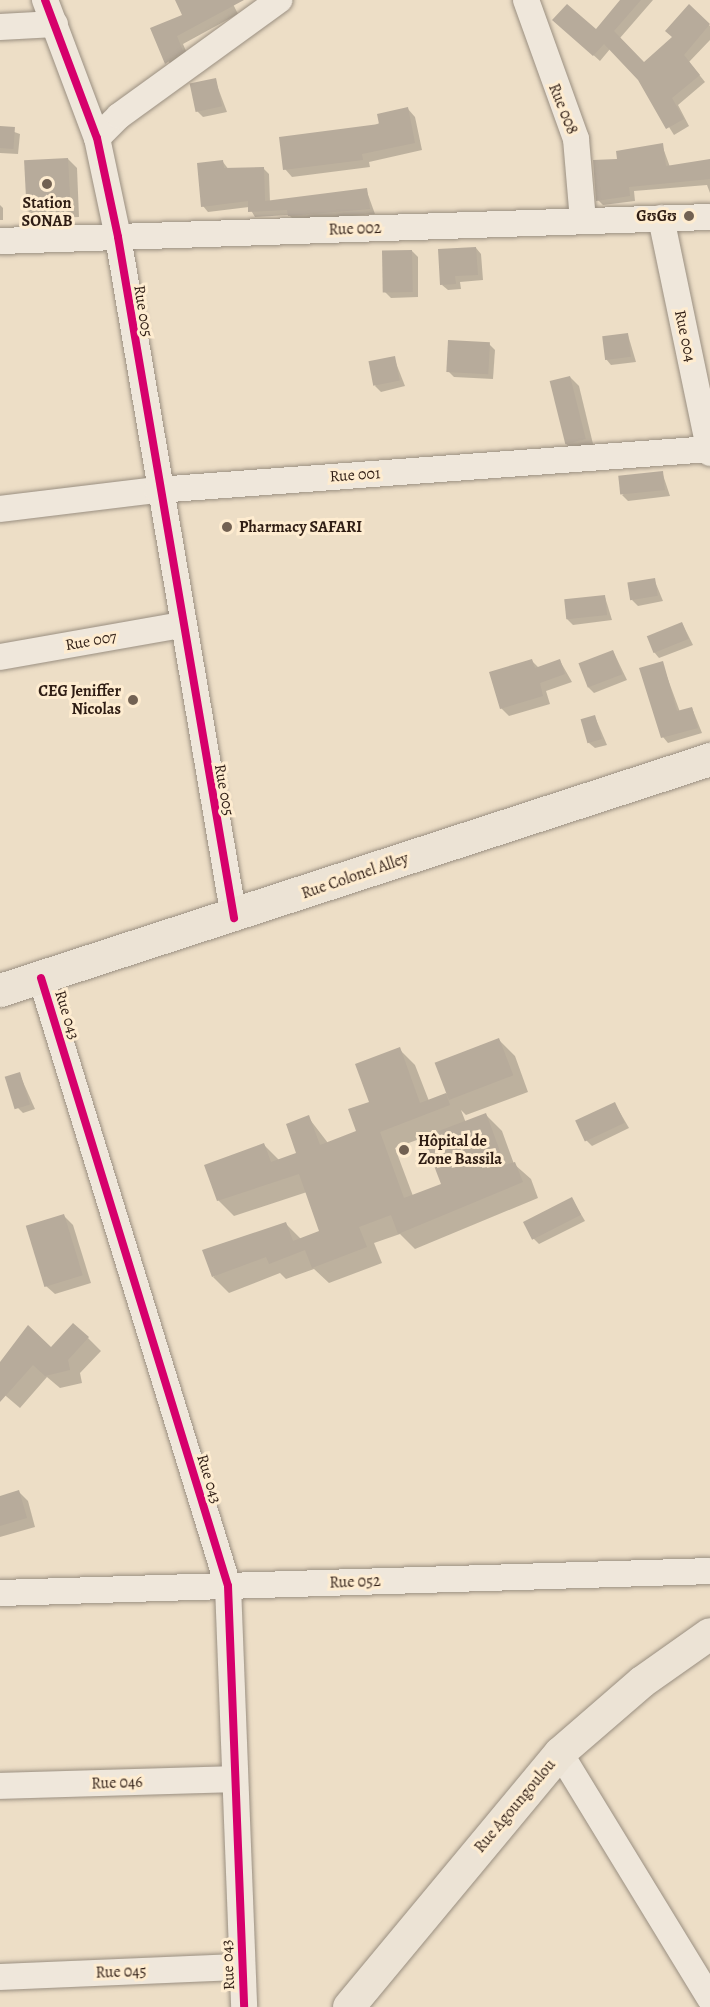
<!DOCTYPE html>
<html>
<head>
<meta charset="utf-8">
<style>
  body { margin:0 }
  #map { position:relative; width:710px; height:2007px; overflow:hidden; background:#eddec6; font-family:Alegreya,serif }
  div>[style] { position:absolute }
  [style*='--x'] { left:calc(var(--x)*1px); top:calc(var(--y)*1px); width:calc(var(--w)*1px); rotate:calc(var(--a)*1deg) }
  .shadow>* { inset:0; background:#0003 }
  .building>* { inset:0; background:#b7ab9b; transform-origin:0 0 }
  .roads { filter:drop-shadow(0 0 2px #9a8f81) drop-shadow(0 0 2px #9a8f81) }
  .minor>* { height:26px; margin:-13px; padding:0 13px; transform-origin:13px; border-radius:13px; background:#efe7db }
  .major>* { height:32px; margin:-16px; padding:0 16px; transform-origin:16px; border-radius:16px; background:#ece3d5 }
  .highway>* { height:33px; margin:-16.5px; padding:0 16.5px; transform-origin:16.5px; border-radius:16.5px; background:#ece3d5 }
  .cycleway>* { height:8px; margin:-4px; padding:0 4px; transform-origin:4px; border-radius:4px; background:#d6006c }
  .dots>* { width:16px; height:16px; translate:-50% -50%; box-sizing:border-box; border:3px solid #feecd0; border-radius:50% }
  span { translate:-50% -50%; white-space:nowrap; text-align:center; line-height:1.15; -webkit-text-stroke:6px #feecd0; paint-order:stroke }
  .street-label { font-size:16px; color:#2f1d14 }
  .poi-label { font-size:16px; color:#2f1d14; font-weight:700 }
  .right { translate:-100% -50%; text-align:right }
  .left { translate:0 -50%; text-align:left }
</style>
</head>
<body>
<div id="map">
  <div class="shadow">
    <div style="clip-path:polygon(185px 0,231px 0,238px 14px,183px 44px,189px 58px,173px 70px,152px 29px,184px 16px)"></div>
    <div style="clip-path:polygon(622px 0,653px 0,620px 38px,645px 64px,673px 37px,689px 6px,710px 26px,710px 40px,689px 62px,705px 82px,678px 105px,689px 126px,674px 135px,639px 79px,610px 49px,600px 61px,561px 26px,596px 31px)"></div>
    <div style="clip-path:polygon(215px 80px,227px 112px,203px 117px,197px 111px)"></div>
    <div style="clip-path:polygon(408px 109px,415px 117px,422px 150px,369px 162px,370px 167px,292px 177px,285px 169px)"></div>
    <div style="clip-path:polygon(0 127px,20px 134px,18px 154px,0 153px)"></div>
    <div style="clip-path:polygon(662px 145px,670px 167px,710px 163px,710px 193px,707px 185px,634px 191px,635px 201px,603px 205px,598px 200px,619px 161px)"></div>
    <div style="clip-path:polygon(68px 159px,77px 168px,79px 217px,36px 219px,27px 210px)"></div>
    <div style="clip-path:polygon(223px 162px,229px 170px,263px 168px,269px 174px,270px 202px,366px 189px,375px 214px,295px 221px,289px 215px,255px 217px,249px 207px,208px 212px,203px 206px)"></div>
    <div style="clip-path:polygon(0 205px,3px 208px,3px 220px,0 220px)"></div>
    <div style="clip-path:polygon(476px 248px,481px 254px,483px 280px,460px 282px,461px 289px,448px 290px,442px 285px)"></div>
    <div style="clip-path:polygon(412px 251px,418px 257px,418px 297px,391px 298px,385px 292px)"></div>
    <div style="clip-path:polygon(628px 335px,636px 362px,611px 365px,606px 359px)"></div>
    <div style="clip-path:polygon(489px 344px,495px 350px,493px 379px,454px 377px,448px 371px)"></div>
    <div style="clip-path:polygon(394px 358px,405px 386px,381px 392px,375px 386px)"></div>
    <div style="clip-path:polygon(570px 377px,579px 386px,594px 448px,575px 452px,566px 444px)"></div>
    <div style="clip-path:polygon(662px 472px,670px 496px,628px 501px,622px 495px)"></div>
    <div style="clip-path:polygon(654px 579px,663px 601px,638px 606px,632px 600px)"></div>
    <div style="clip-path:polygon(605px 597px,612px 620px,573px 625px,567px 619px)"></div>
    <div style="clip-path:polygon(682px 623px,693px 645px,659px 658px,654px 652px)"></div>
    <div style="clip-path:polygon(613px 651px,627px 680px,594px 693px,588px 687px)"></div>
    <div style="clip-path:polygon(532px 661px,539px 668px,560px 661px,572px 682px,546px 691px,550px 704px,509px 716px,501px 708px)"></div>
    <div style="clip-path:polygon(662px 663px,680px 712px,692px 708px,702px 733px,668px 743px,663px 737px)"></div>
    <div style="clip-path:polygon(595px 717px,607px 745px,595px 748px,589px 743px)"></div>
    <div style="clip-path:polygon(evenodd,499px 1040px,515px 1056px,528px 1092px,466px 1115px,461px 1110px,466px 1123px,486px 1115px,502px 1131px,514px 1164px,531px 1179px,538px 1198px,415px 1249px,400px 1234px,374px 1243px,382px 1263px,329px 1283px,314px 1269px,286px 1279px,280px 1273px,229px 1293px,213px 1277px,286px 1224px,301px 1239px,321px 1232px,307px 1192px,234px 1216px,218px 1200px,263px 1144px,280px 1161px,298px 1154px,308px 1117px,328px 1143px,358px 1132px,399px 1049px,415px 1065px,429px 1101px,445px 1095px,499px 1040px,425px 1137px,443px 1185px,413px 1196px,395px 1148px,425px 1137px)"></div>
    <div style="clip-path:polygon(19px 1073px,35px 1109px,23px 1113px,17px 1107px)"></div>
    <div style="clip-path:polygon(615px 1104px,629px 1128px,592px 1146px,586px 1140px)"></div>
    <div style="clip-path:polygon(572px 1199px,585px 1221px,539px 1244px,533px 1238px)"></div>
    <div style="clip-path:polygon(64px 1216px,73px 1225px,91px 1283px,55px 1294px,46px 1286px)"></div>
    <div style="clip-path:polygon(88px 1338px,101px 1351px,80px 1373px,82px 1383px,60px 1388px,47px 1377px,20px 1408px,0 1391px,0 1363px)"></div>
    <div style="clip-path:polygon(19px 1492px,28px 1501px,35px 1527px,0 1537px,0 1498px)"></div>
  </div>
  <div class="building">
    <div style="clip-path:polygon(175px 0,244px 0,177px 36px,183px 51px,165px 64px,150px 28px,182px 15px)"></div>
    <div style="clip-path:polygon(620px 0,641px 0,614px 31px,644px 62px,672px 37px,665px 31px,689px 4px,710px 24px,684px 55px,700px 75px,672px 98px,684px 119px,666px 129px,638px 80px,604px 44px,593px 56px,552px 20px,567px 4px,596px 29px)"></div>
    <div style="left:216px;top:78px;width:29px;height:27px;rotate:78deg"></div>
    <div style="clip-path:polygon(408px 107px,415px 143px,362px 154px,363px 160px,283px 170px,279px 137px,379px 124px,377px 114px)"></div>
    <div style="left:0;top:126px;width:15px;height:22px;rotate:4deg"></div>
    <div style="clip-path:polygon(663px 143px,666px 166px,710px 159px,710px 179px,629px 187px,630px 196px,596px 201px,593px 160px,617px 159px,616px 151px)"></div>
    <div style="left:68px;top:158px;width:51px;height:44px;rotate:87deg"></div>
    <div style="clip-path:polygon(223px 160px,224px 168px,264px 167px,265px 201px,367px 188px,370px 209px,288px 216px,287px 210px,248px 212px,248px 201px,201px 207px,197px 163px)"></div>
    <div style="clip-path:polygon(476px 247px,478px 275px,455px 276px,456px 284px,440px 285px,438px 249px)"></div>
    <div style="left:412px;top:250px;width:42px;height:30px;rotate:89deg"></div>
    <div style="left:628px;top:333px;width:24px;height:26px;rotate:83deg"></div>
    <div style="left:448px;top:340px;width:42px;height:32px;rotate:3deg"></div>
    <div style="left:395px;top:356px;width:25px;height:27px;rotate:79deg"></div>
    <div style="left:570px;top:376px;width:65px;height:21px;rotate:76deg"></div>
    <div style="left:663px;top:471px;width:19px;height:45px;rotate:84deg"></div>
    <div style="left:655px;top:578px;width:18px;height:28px;rotate:81deg"></div>
    <div style="left:605px;top:595px;width:20px;height:41px;rotate:84deg"></div>
    <div style="left:682px;top:622px;width:18px;height:38px;rotate:68deg"></div>
    <div style="left:613px;top:650px;width:26px;height:37px;rotate:69deg"></div>
    <div style="clip-path:polygon(532px 659px,535px 668px,560px 659px,565px 674px,540px 683px,543px 696px,500px 709px,489px 672px)"></div>
    <div style="clip-path:polygon(663px 661px,677px 711px,692px 707px,698px 728px,661px 738px,639px 668px)"></div>
    <div style="left:595px;top:715px;width:25px;height:15px;rotate:74deg"></div>
    <div style="left:499px;top:1038px;width:40px;height:69px;rotate:69deg"></div>
    <div style="clip-path:polygon(400px 1047px,420px 1103px,446px 1093px,450px 1105px,380px 1132px,404px 1198px,441px 1184px,423px 1137px,486px 1113px,505px 1165px,515px 1162px,523px 1182px,398px 1234px,391px 1215px,359px 1227px,367px 1247px,312px 1268px,305px 1250px,269px 1264px,266px 1257px,212px 1277px,202px 1250px,286px 1222px,293px 1241px,319px 1231px,299px 1174px,217px 1201px,204px 1165px,264px 1143px,271px 1162px,296px 1153px,286px 1124px,309px 1115px,320px 1145px,356px 1131px,348px 1109px,369px 1102px,355px 1064px)"></div>
    <div style="left:20px;top:1072px;width:34px;height:16px;rotate:73deg"></div>
    <div style="left:615px;top:1102px;width:23px;height:44px;rotate:65deg"></div>
    <div style="left:572px;top:1197px;width:20px;height:55px;rotate:63deg"></div>
    <div style="left:64px;top:1214px;width:64px;height:40px;rotate:73deg"></div>
    <div style="clip-path:polygon(73px 1323px,89px 1337px,68px 1360px,70px 1370px,45px 1376px,33px 1365px,0 1402px,0 1362px,28px 1325px,51px 1347px)"></div>
    <div style="clip-path:polygon(19px 1490px,27px 1518px,0 1526px,0 1496px)"></div>
  </div>
  <div class="roads">
    <div class="minor">
      <div style="--x:45;--y:0;--w:147;--a:69.4"></div>
      <div style="--x:97;--y:138;--w:101;--a:78"></div>
      <div style="--x:118;--y:237;--w:691;--a:80.33"></div>
      <div style="--x:526;--y:0;--w:148;--a:70.2"></div>
      <div style="--x:576;--y:139;--w:82;--a:85.1"></div>
      <div style="--x:0;--y:27;--w:55;--a:-3.1"></div>
      <div style="--x:97;--y:138;--w:31;--a:-45"></div>
      <div style="--x:119;--y:116;--w:198;--a:-35.9"></div>
      <div style="--x:661;--y:218;--w:240;--a:78.2"></div>
      <div style="--x:0;--y:241;--w:710;--a:-1.94"></div>
      <div style="--x:0;--y:509;--w:158;--a:-6.9"></div>
      <div style="--x:157;--y:490;--w:555;--a:-4.24"></div>
      <div style="--x:0;--y:657;--w:184;--a:-10"></div>
      <div style="--x:41;--y:978;--w:636;--a:72.9"></div>
      <div style="--x:228;--y:1586;--w:421;--a:87.8"></div>
      <div style="--x:0;--y:1593;--w:710;--a:-1.77"></div>
      <div style="--x:560;--y:1753;--w:288;--a:58.6"></div>
      <div style="--x:0;--y:1786;--w:234;--a:-1.7"></div>
      <div style="--x:0;--y:1977;--w:242;--a:-2.4"></div>
    </div>
    <div class="major">
      <div style="--x:349;--y:2007;--w:330;--a:-50.3"></div>
      <div style="--x:560;--y:1753;--w:108;--a:-40.9"></div>
      <div style="--x:642;--y:1682;--w:83;--a:-35.2"></div>
    </div>
    <div class="highway">
      <div style="--x:0;--y:990;--w:747;--a:-18.02"></div>
    </div>
  </div>
  <div class="cycleway">
    <div style="--x:45;--y:0;--w:147;--a:69.4"></div>
    <div style="--x:97;--y:138;--w:101;--a:78"></div>
    <div style="--x:118;--y:237;--w:691;--a:80.33"></div>
    <div style="--x:41;--y:978;--w:636;--a:72.9"></div>
    <div style="--x:228;--y:1586;--w:421;--a:87.8"></div>
  </div>
  <div class="dots">
    <div style="left:47px;top:184px;background:#726152"></div>
    <div style="left:689px;top:216px;background:#726152"></div>
    <div style="left:227px;top:527px;background:#726152"></div>
    <div style="left:133px;top:700px;background:#726152"></div>
    <div style="left:404px;top:1150px;background:#726152"></div>
  </div>
  <div class="street-label">
    <span style="left:563px;top:109px;rotate:68deg">Rue 008</span>
    <span style="left:355px;top:229px;rotate:-2deg">Rue 002</span>
    <span style="left:143px;top:311px;rotate:81deg">Rue 005</span>
    <span style="left:685px;top:336px;rotate:78deg">Rue 004</span>
    <span style="left:355px;top:475px;rotate:-4deg">Rue 001</span>
    <span style="left:91px;top:641px;rotate:-10deg">Rue 007</span>
    <span style="left:224px;top:790px;rotate:80deg">Rue 005</span>
    <span style="left:355px;top:876px;rotate:-19deg">Rue Colonel Alley</span>
    <span style="left:67px;top:1015px;rotate:73deg">Rue 043</span>
    <span style="left:209px;top:1479px;rotate:73deg">Rue 043</span>
    <span style="left:355px;top:1582px;rotate:-2deg">Rue 052</span>
    <span style="left:117px;top:1783px;rotate:-2deg">Rue 046</span>
    <span style="left:515px;top:1806px;rotate:-50deg">Rue Agoungoulou</span>
    <span style="left:228px;top:1965px;rotate:-93deg">Rue 043</span>
    <span style="left:121px;top:1972px;rotate:-2deg">Rue 045</span>
  </div>
  <div class="poi-label">
    <span style="left:47px;top:212px">Station<br>SONAB</span>
    <span class="right" style="left:677px;top:216px">GʊGʊ</span>
    <span class="left" style="left:239px;top:527px">Pharmacy SAFARI</span>
    <span class="right" style="left:121px;top:700px">CEG Jeniffer<br>Nicolas</span>
    <span class="left" style="left:418px;top:1150px">Hôpital de<br>Zone Bassila</span>
  </div>
</div>
</body>
</html>
